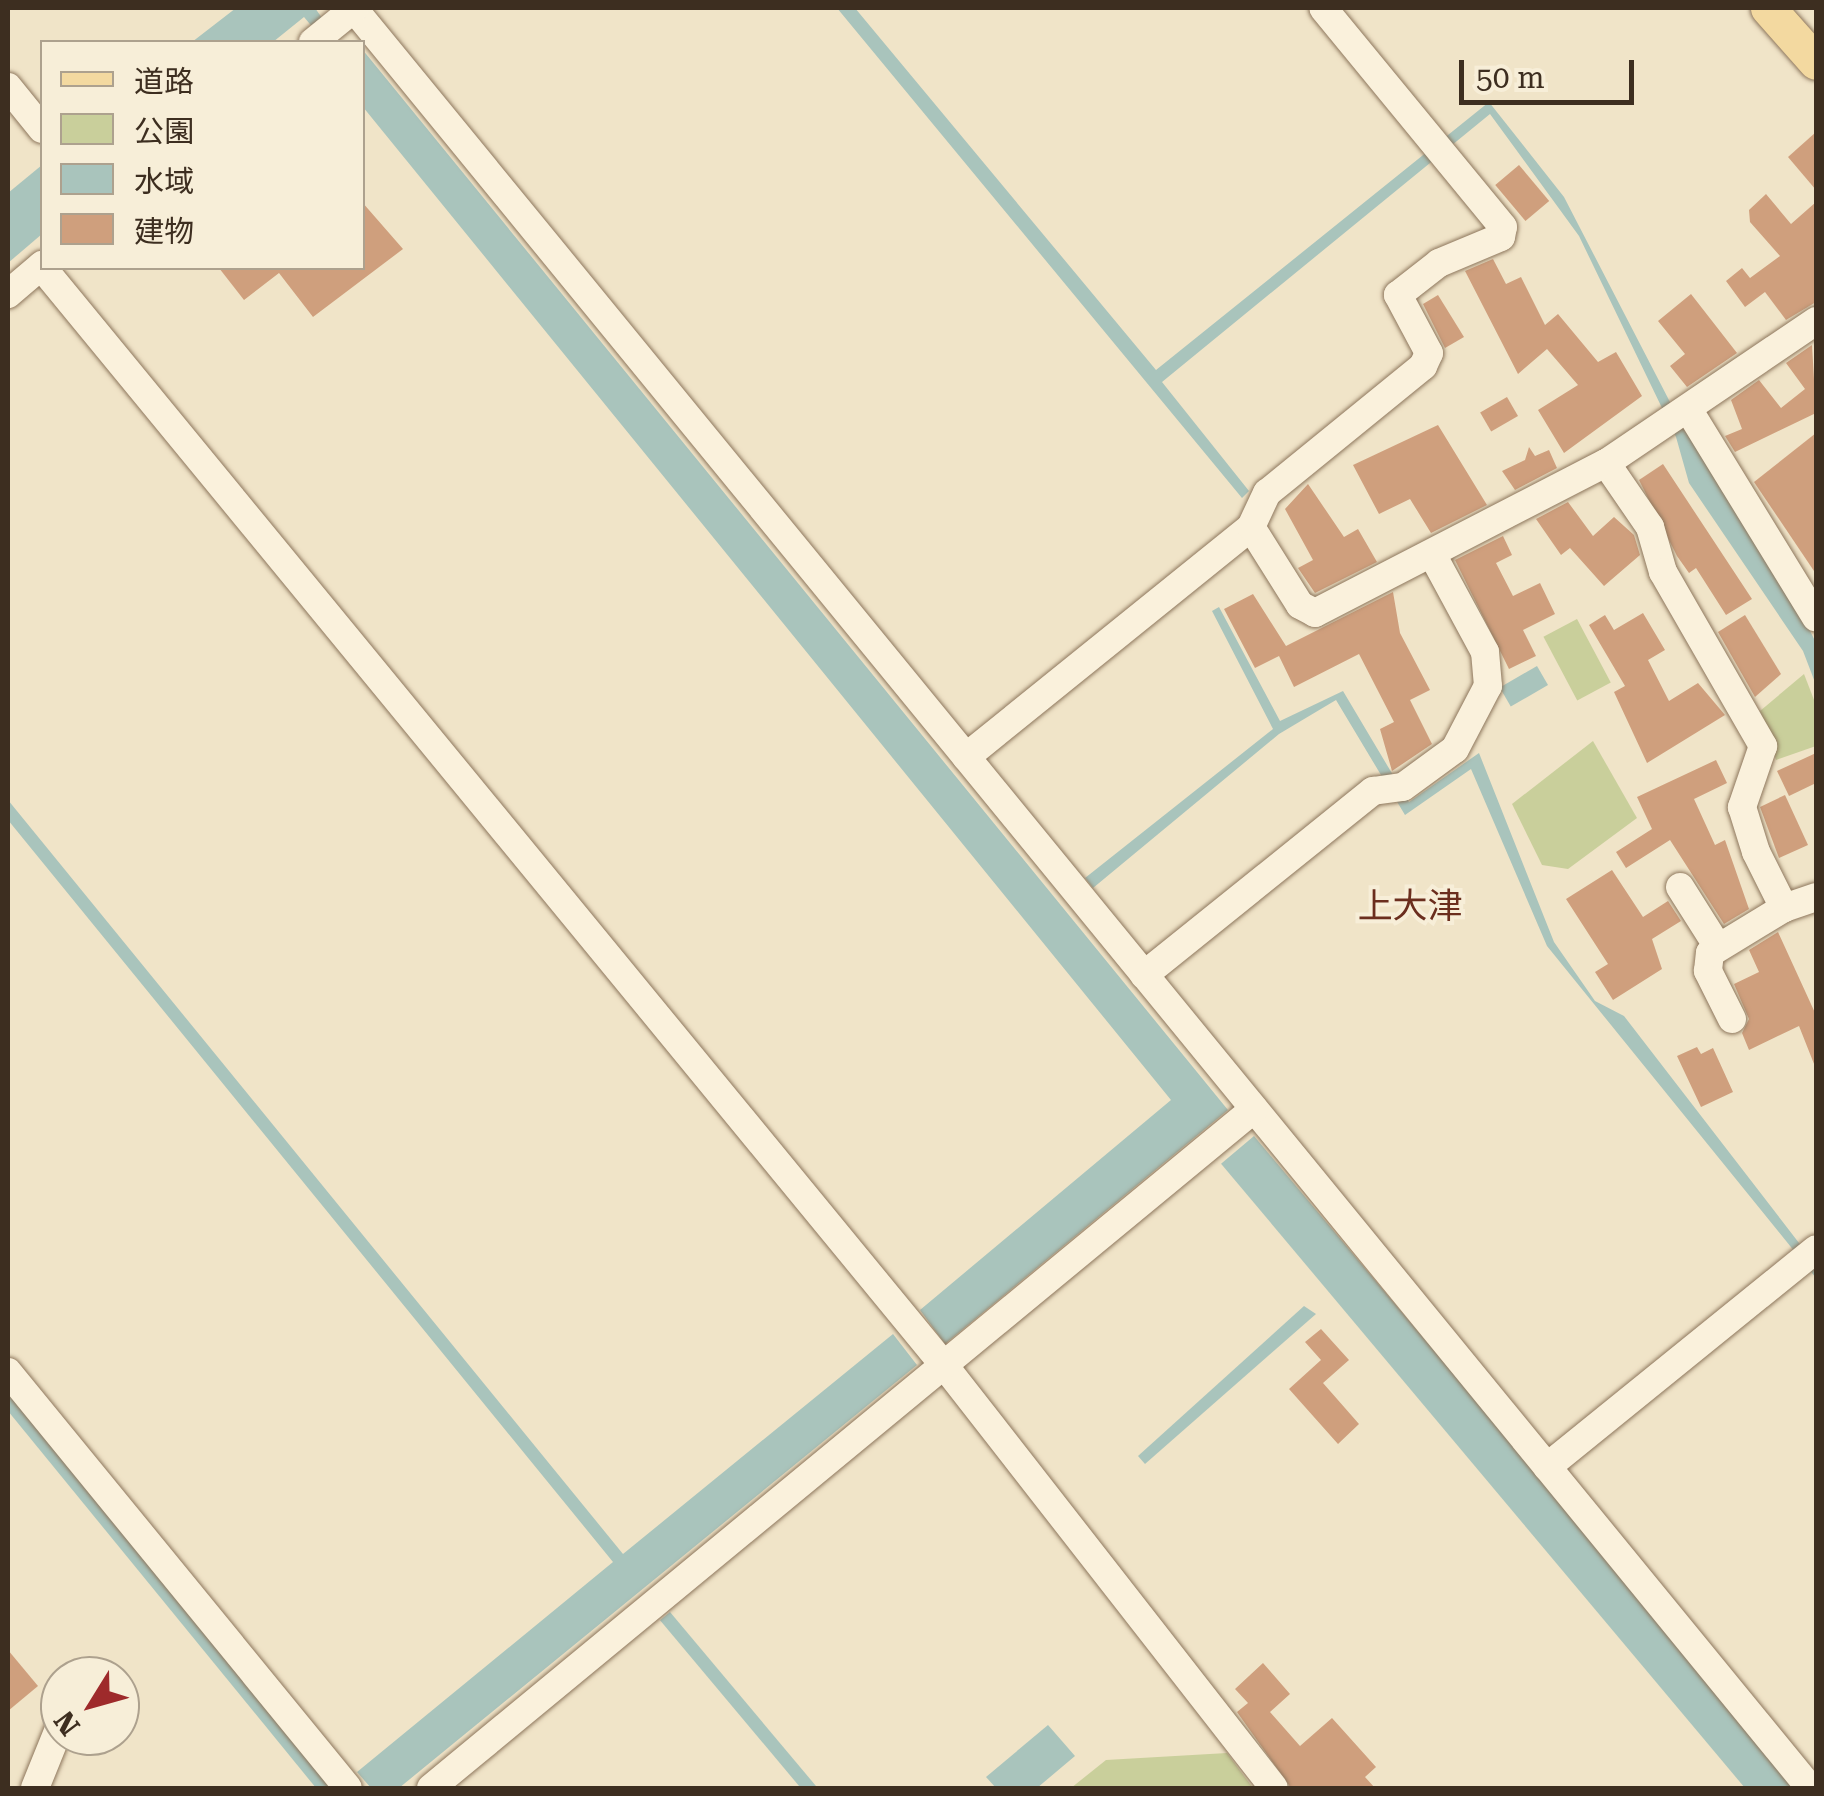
<!DOCTYPE html>
<html>
<head>
<meta charset="utf-8">
<style>
  body { margin:0 }
  #map { position:relative; width:1824px; height:1796px; overflow:hidden; background:#f0e4c8; font-family:"Roboto Serif","Noto Sans JP",serif }
  div>[style] { position:absolute }
  [style*='--x'] { left:calc(var(--x)*1px); top:calc(var(--y)*1px); width:calc(var(--w)*1px); rotate:calc(var(--a)*1deg) }
  .green>* { inset:0; background:#c9cf9b; transform-origin:0 0 }
  .water>* { inset:0; background:#a9c4bc; transform-origin:0 0 }
  .building>* { inset:0; background:#cf9f7d; transform-origin:0 0 }
  .roads { filter:drop-shadow(0 0 2px #8d765c) drop-shadow(0 0 2px #8d765c) }
  .minor>* { height:28px; margin:-14px; padding:0 14px; transform-origin:14px; border-radius:14px; background:#faf1dc }
  .major>* { height:35px; margin:-17.5px; padding:0 17.5px; transform-origin:17.5px; border-radius:17.5px; background:#f3d9a0 }
  span { translate:-50% -50%; white-space:nowrap; text-align:center; line-height:1.15; -webkit-text-stroke:8px #f7eed8; paint-order:stroke }
  .neighbourhood-label { font-size:35px; color:#6b2e1e }
  .frame { position:absolute; inset:0; border:10px solid #3d2e20; pointer-events:none }
  .legend { position:absolute; left:40px; top:40px; width:325px; height:230px; box-sizing:border-box; background:#f7eed8; border:2px solid #ada18e; margin:0; padding:12px 18px; list-style:none; font-size:30px; color:#3d2e20 }
  .legend li { display:flex; align-items:center; gap:20px; height:50px }
  .legend b { width:50px; border:2px solid #ada18e }
  .north { position:absolute; left:40px; top:1656px; width:100px; height:100px; box-sizing:border-box; background:#f7eed8; border:2px solid #ada18e; border-radius:50%; rotate:233deg; font-size:28px; font-weight:700; line-height:40px; text-align:center; color:#3d2e20 }
  .north::after { content:''; display:block; margin:auto; width:35px; height:45px; background:#9e2a2b; clip-path:polygon(50% 0,100% 100%,50% 72%,0 100%) }
  .scale { position:absolute; left:1459px; top:60px; width:175px; height:45px; box-sizing:border-box; border:5px solid #3d2e20; border-top:0; padding-left:12px; font-size:30px; line-height:35px; white-space:nowrap; color:#3d2e20; -webkit-text-stroke:8px #f7eed8; paint-order:stroke }
</style>
</head>
<body>
<div id="map">
  <div class="green">
    <div style="left:1577px;top:619px;width:72px;height:38px;rotate:62deg"></div>
    <div style="clip-path:polygon(1804px 674px,1816px 705px,1816px 746px,1776px 760px,1760px 711px)"></div>
    <div style="clip-path:polygon(1593px 741px,1637px 818px,1568px 869px,1542px 865px,1512px 804px)"></div>
    <div style="clip-path:polygon(1227px 1753px,1253px 1788px,1071px 1788px,1106px 1760px)"></div>
  </div>
  <div class="water">
    <div style="clip-path:polygon(236px 8px,315px 8px,339px 42px,325px 42px,304px 17px,273px 42px,192px 42px)"></div>
    <div style="clip-path:polygon(837px 8px,855px 8px,1156px 370px,1489px 102px,1564px 197px,1685px 431px,1791px 592px,1816px 643px,1816px 685px,1803px 651px,1689px 483px,1676px 437px,1579px 236px,1490px 114px,1162px 382px,1249px 491px,1242px 498px)"></div>
    <div style="clip-path:polygon(362px 49px,1228px 1110px,945px 1344px,920px 1310px,1171px 1100px,363px 107px)"></div>
    <div style="clip-path:polygon(42px 165px,42px 234px,8px 263px,8px 193px)"></div>
    <div style="clip-path:polygon(1219px 607px,1280px 721px,1343px 691px,1409px 802px,1479px 753px,1554px 942px,1595px 1001px,1624px 1016px,1816px 1265px,1816px 1278px,1547px 946px,1471px 769px,1405px 815px,1336px 700px,1279px 734px,1093px 888px,1085px 878px,1273px 729px,1212px 611px)"></div>
    <div style="left:1537px;top:666px;width:22px;height:43px;rotate:60deg"></div>
    <div style="clip-path:polygon(8px 800px,623px 1554px,893px 1334px,917px 1365px,399px 1788px,371px 1788px,357px 1772px,613px 1562px,8px 820px)"></div>
    <div style="left:1254px;top:1136px;width:845px;height:43px;rotate:50deg"></div>
    <div style="clip-path:polygon(1304px 1306px,1316px 1314px,1145px 1464px,1138px 1456px)"></div>
    <div style="clip-path:polygon(8px 1393px,324px 1779px,329px 1788px,316px 1788px,8px 1411px)"></div>
    <div style="left:670px;top:1612px;width:229px;height:13px;rotate:50deg"></div>
    <div style="clip-path:polygon(1048px 1725px,1075px 1756px,1037px 1788px,996px 1788px,986px 1777px)"></div>
  </div>
  <div class="building">
    <div style="clip-path:polygon(1816px 132px,1816px 190px,1788px 157px)"></div>
    <div style="left:1519px;top:165px;width:47px;height:31px;rotate:50deg"></div>
    <div style="clip-path:polygon(1766px 194px,1791px 224px,1816px 202px,1816px 302px,1786px 320px,1765px 292px,1745px 307px,1726px 281px,1742px 268px,1750px 278px,1780px 256px,1750px 222px,1749px 210px)"></div>
    <div style="clip-path:polygon(362px 202px,403px 249px,313px 317px,279px 273px,244px 300px,219px 268px,362px 268px)"></div>
    <div style="clip-path:polygon(1493px 259px,1506px 284px,1521px 277px,1545px 325px,1558px 314px,1598px 362px,1616px 352px,1642px 396px,1564px 453px,1538px 410px,1578px 385px,1547px 349px,1518px 374px,1465px 271px)"></div>
    <div style="clip-path:polygon(1691px 294px,1737px 353px,1687px 387px,1670px 366px,1685px 354px,1658px 321px)"></div>
    <div style="clip-path:polygon(1438px 295px,1464px 337px,1445px 348px,1423px 304px)"></div>
    <div style="clip-path:polygon(1812px 345px,1816px 413px,1735px 452px,1725px 436px,1742px 429px,1731px 400px,1759px 380px,1781px 408px,1805px 389px,1786px 363px)"></div>
    <div style="left:1507px;top:397px;width:22px;height:31px;rotate:60deg"></div>
    <div style="clip-path:polygon(1438px 425px,1487px 505px,1431px 533px,1410px 499px,1379px 514px,1353px 465px)"></div>
    <div style="clip-path:polygon(1816px 433px,1816px 574px,1754px 482px)"></div>
    <div style="clip-path:polygon(1529px 447px,1535px 456px,1549px 450px,1557px 468px,1515px 490px,1502px 471px,1525px 460px)"></div>
    <div style="clip-path:polygon(1663px 464px,1752px 599px,1726px 615px,1696px 568px,1689px 573px,1677px 556px,1639px 480px)"></div>
    <div style="clip-path:polygon(1308px 484px,1344px 537px,1358px 529px,1377px 562px,1315px 593px,1298px 568px,1313px 560px,1285px 509px)"></div>
    <div style="clip-path:polygon(1568px 502px,1593px 536px,1614px 517px,1634px 535px,1640px 555px,1604px 586px,1570px 548px,1561px 555px,1536px 519px)"></div>
    <div style="clip-path:polygon(1503px 536px,1512px 555px,1496px 563px,1513px 596px,1540px 583px,1555px 614px,1523px 630px,1536px 656px,1509px 669px,1455px 560px)"></div>
    <div style="clip-path:polygon(1393px 592px,1400px 633px,1430px 690px,1410px 700px,1432px 744px,1392px 771px,1380px 729px,1394px 722px,1359px 654px,1294px 687px,1279px 656px,1255px 668px,1224px 609px,1253px 594px,1286px 646px)"></div>
    <div style="clip-path:polygon(1643px 613px,1665px 650px,1648px 660px,1669px 701px,1698px 683px,1725px 715px,1647px 763px,1614px 692px,1625px 686px,1589px 625px,1605px 615px,1614px 630px)"></div>
    <div style="clip-path:polygon(1745px 615px,1781px 674px,1755px 697px,1718px 632px)"></div>
    <div style="clip-path:polygon(1816px 753px,1816px 783px,1789px 796px,1777px 771px)"></div>
    <div style="clip-path:polygon(1716px 760px,1727px 783px,1694px 799px,1715px 845px,1725px 840px,1749px 909px,1724px 924px,1670px 840px,1626px 868px,1616px 852px,1652px 829px,1637px 797px)"></div>
    <div style="clip-path:polygon(1785px 795px,1808px 845px,1779px 858px,1760px 807px)"></div>
    <div style="clip-path:polygon(1612px 870px,1643px 917px,1668px 901px,1681px 921px,1652px 939px,1662px 969px,1613px 1000px,1595px 972px,1608px 964px,1566px 899px)"></div>
    <div style="clip-path:polygon(1778px 932px,1816px 1015px,1816px 1069px,1799px 1026px,1749px 1050px,1742px 1033px,1749px 1019px,1734px 984px,1759px 972px,1749px 950px)"></div>
    <div style="clip-path:polygon(1697px 1047px,1701px 1054px,1713px 1048px,1733px 1092px,1701px 1107px,1677px 1056px)"></div>
    <div style="clip-path:polygon(1321px 1329px,1349px 1360px,1323px 1383px,1359px 1424px,1338px 1444px,1289px 1389px,1321px 1360px,1305px 1342px)"></div>
    <div style="clip-path:polygon(8px 1650px,38px 1686px,8px 1711px)"></div>
    <div style="clip-path:polygon(1263px 1663px,1290px 1694px,1270px 1712px,1300px 1746px,1332px 1718px,1376px 1767px,1365px 1777px,1375px 1788px,1291px 1788px,1237px 1712px,1248px 1703px,1235px 1689px)"></div>
  </div>
  <div class="roads">
    <div class="minor">
      <div style="--x:354;--y:9;--w:2299;--a:50.7"></div>
      <div style="--x:313;--y:42;--w:54;--a:-39"></div>
      <div style="--x:8;--y:87;--w:54;--a:51"></div>
      <div style="--x:41;--y:266;--w:1427;--a:50.6"></div>
      <div style="--x:947;--y:1369;--w:531;--a:52.03"></div>
      <div style="--x:8;--y:294;--w:45;--a:-40.5"></div>
      <div style="--x:1816;--y:321;--w:254;--a:145.9"></div>
      <div style="--x:1606;--y:463;--w:78;--a:55.5"></div>
      <div style="--x:1650;--y:527;--w:47;--a:73.9"></div>
      <div style="--x:1663;--y:572;--w:201;--a:60.1"></div>
      <div style="--x:1763;--y:746;--w:65;--a:109"></div>
      <div style="--x:1742;--y:807;--w:47;--a:72.7"></div>
      <div style="--x:1756;--y:852;--w:63;--a:63.4"></div>
      <div style="--x:1784;--y:908;--w:34;--a:-19"></div>
      <div style="--x:1690;--y:412;--w:241;--a:58.5"></div>
      <div style="--x:1251;--y:527;--w:92;--a:57.9"></div>
      <div style="--x:1300;--y:605;--w:17;--a:28"></div>
      <div style="--x:1315;--y:613;--w:327;--a:-27.3"></div>
      <div style="--x:966;--y:757;--w:366;--a:-38.9"></div>
      <div style="--x:1251;--y:527;--w:38;--a:-65"></div>
      <div style="--x:1267;--y:493;--w:201;--a:-39.1"></div>
      <div style="--x:1423;--y:366;--w:14;--a:-65"></div>
      <div style="--x:1429;--y:353;--w:66;--a:-118.1"></div>
      <div style="--x:1398;--y:295;--w:52;--a:-38"></div>
      <div style="--x:1439;--y:263;--w:67;--a:-22.8"></div>
      <div style="--x:1501;--y:237;--w:10;--a:-79"></div>
      <div style="--x:1503;--y:227;--w:283;--a:-129.4"></div>
      <div style="--x:1680;--y:887;--w:67;--a:57.7"></div>
      <div style="--x:1144;--y:975;--w:294;--a:-38.8"></div>
      <div style="--x:1373;--y:791;--w:30;--a:-8"></div>
      <div style="--x:1403;--y:787;--w:64;--a:-36.2"></div>
      <div style="--x:1455;--y:749;--w:71;--a:-62.4"></div>
      <div style="--x:1488;--y:686;--w:34;--a:-95"></div>
      <div style="--x:1485;--y:652;--w:111;--a:-118.4"></div>
      <div style="--x:1732;--y:1019;--w:54;--a:-116.6"></div>
      <div style="--x:1708;--y:971;--w:18;--a:-84"></div>
      <div style="--x:1710;--y:953;--w:87;--a:-31.3"></div>
      <div style="--x:8;--y:1372;--w:537;--a:50.74"></div>
      <div style="--x:1547;--y:1467;--w:346;--a:-39"></div>
      <div style="--x:35;--y:1788;--w:67;--a:-68"></div>
      <div style="--x:431;--y:1788;--w:1067;--a:-39.52"></div>
    </div>
    <div class="major">
      <div style="--x:1768;--y:8;--w:72;--a:48.4"></div>
    </div>
  </div>
  <div class="neighbourhood-label">
    <span style="left:1410px;top:907px">上大津</span>
  </div>
  <div class="frame"></div>
  <ul class="legend">
  <li><b style="height:12px;background:#f3d9a0"></b>道路</li>
  <li><b style="height:28px;background:#c9cf9b"></b>公園</li>
  <li><b style="height:28px;background:#a9c4bc"></b>水域</li>
  <li><b style="height:28px;background:#cf9f7d"></b>建物</li>
  </ul>
  <div class="north">N</div>
  <div class="scale">50 m</div>
</div>
</body>
</html>
